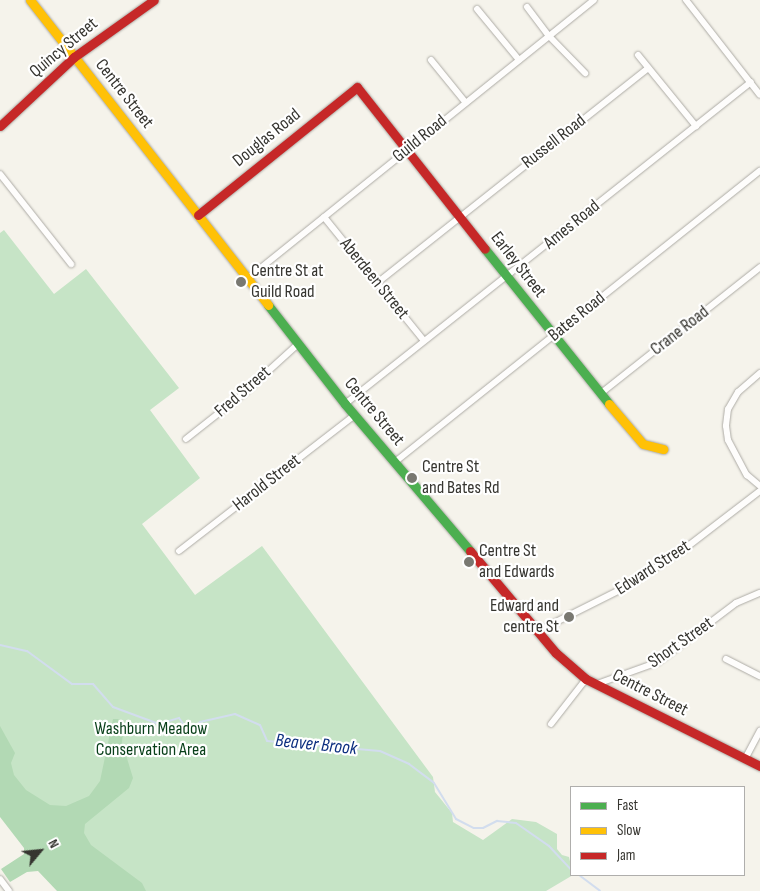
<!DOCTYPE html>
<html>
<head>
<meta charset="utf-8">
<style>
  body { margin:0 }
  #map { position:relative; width:760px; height:891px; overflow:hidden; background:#f5f3eb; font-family:"Sofia Sans Condensed",sans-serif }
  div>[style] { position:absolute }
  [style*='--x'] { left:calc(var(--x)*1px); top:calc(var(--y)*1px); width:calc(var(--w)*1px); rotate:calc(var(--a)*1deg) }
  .green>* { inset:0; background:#c6e4c6 }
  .forest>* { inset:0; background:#b2d9b4 }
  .stream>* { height:2px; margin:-1px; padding:0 1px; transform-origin:1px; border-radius:1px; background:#d2ddee }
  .roads { filter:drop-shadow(0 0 1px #adaba5) drop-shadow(0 0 1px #adaba5) }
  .street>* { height:6px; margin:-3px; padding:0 3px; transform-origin:3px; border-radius:3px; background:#fefdfc }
  .fast>* { height:9px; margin:-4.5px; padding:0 4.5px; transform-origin:4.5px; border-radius:4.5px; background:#4caf50 }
  .slow>* { height:9px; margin:-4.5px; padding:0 4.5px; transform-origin:4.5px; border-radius:4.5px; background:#ffc107 }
  .jam>* { height:9px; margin:-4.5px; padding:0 4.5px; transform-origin:4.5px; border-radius:4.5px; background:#c62828 }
  .dots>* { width:14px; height:14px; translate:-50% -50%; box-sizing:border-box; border:2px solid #fff; border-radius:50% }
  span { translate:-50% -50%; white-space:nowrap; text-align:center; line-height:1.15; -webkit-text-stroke:4.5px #fff; paint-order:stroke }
  .street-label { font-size:18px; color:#363530 }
  .poi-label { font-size:18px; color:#363530 }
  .left { translate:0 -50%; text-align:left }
  .right { translate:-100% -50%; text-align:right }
  .park-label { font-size:18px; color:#083f19 }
  .water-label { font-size:19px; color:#0c2e7f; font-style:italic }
  .legend { position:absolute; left:570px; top:786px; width:175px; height:90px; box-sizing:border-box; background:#fff; border:1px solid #afaeac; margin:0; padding:6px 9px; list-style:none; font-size:15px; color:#363530 }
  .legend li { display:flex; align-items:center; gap:10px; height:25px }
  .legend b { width:25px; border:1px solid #afaeac }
  .north { position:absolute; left:15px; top:826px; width:50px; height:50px; -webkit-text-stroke:4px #fff; paint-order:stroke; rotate:62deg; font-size:14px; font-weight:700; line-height:20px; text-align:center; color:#363530 }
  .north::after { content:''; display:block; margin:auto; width:18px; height:22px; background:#363530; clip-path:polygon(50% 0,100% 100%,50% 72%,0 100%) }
</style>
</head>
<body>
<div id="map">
  <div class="green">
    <div style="clip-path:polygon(4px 230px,54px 294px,86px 269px,179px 388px,150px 410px,200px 478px,142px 524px,195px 595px,262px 546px,433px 777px,435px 792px,452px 813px,453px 822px,483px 840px,512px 819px,536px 822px,557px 834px,557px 849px,562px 855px,569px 857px,573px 875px,546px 891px,62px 891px,0 811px,0 233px)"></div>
  </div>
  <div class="forest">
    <div style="clip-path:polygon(113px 719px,118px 719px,124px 725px,122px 742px,133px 778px,129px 788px,85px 824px,84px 833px,91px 845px,142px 883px,146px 891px,57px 891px,38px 871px,27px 872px,10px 882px,1px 869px,24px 854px,24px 848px,0 817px,0 726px,15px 753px,11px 763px,14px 775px,26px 790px,50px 805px,66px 806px,89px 796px,100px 781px)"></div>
  </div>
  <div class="stream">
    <div style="--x:0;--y:645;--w:28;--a:13"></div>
    <div style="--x:27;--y:651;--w:56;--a:36.3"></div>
    <div style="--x:72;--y:684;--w:21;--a:0"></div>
    <div style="--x:93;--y:684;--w:30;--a:49"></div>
    <div style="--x:113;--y:707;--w:49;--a:20.3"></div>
    <div style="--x:159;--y:724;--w:21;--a:-17"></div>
    <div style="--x:179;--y:718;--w:17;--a:54"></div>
    <div style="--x:189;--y:732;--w:15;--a:-42"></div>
    <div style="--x:200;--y:722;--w:36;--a:-13"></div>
    <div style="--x:235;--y:714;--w:27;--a:24"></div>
    <div style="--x:260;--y:725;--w:17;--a:66"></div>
    <div style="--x:267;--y:741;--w:113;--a:5.1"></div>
    <div style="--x:380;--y:751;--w:32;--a:24"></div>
    <div style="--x:409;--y:764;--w:31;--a:37"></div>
    <div style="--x:434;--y:783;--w:42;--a:58.6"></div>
    <div style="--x:456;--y:819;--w:20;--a:27"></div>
    <div style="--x:474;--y:828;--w:9;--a:0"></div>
    <div style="--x:483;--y:828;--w:16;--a:-27"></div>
    <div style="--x:497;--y:821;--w:19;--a:6"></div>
    <div style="--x:516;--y:823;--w:40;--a:34.9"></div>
    <div style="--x:549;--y:846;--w:33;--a:47"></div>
    <div style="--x:579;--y:875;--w:26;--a:37"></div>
  </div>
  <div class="roads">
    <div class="street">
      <div style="--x:686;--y:0;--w:120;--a:52.1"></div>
      <div style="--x:527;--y:7;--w:36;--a:53"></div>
      <div style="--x:549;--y:36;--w:52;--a:45.8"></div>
      <div style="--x:477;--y:9;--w:66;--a:50.5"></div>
      <div style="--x:638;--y:55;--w:92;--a:50.8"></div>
      <div style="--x:431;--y:60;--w:55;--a:50.9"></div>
      <div style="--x:0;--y:174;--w:115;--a:51.7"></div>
      <div style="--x:324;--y:217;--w:159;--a:51.1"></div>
      <div style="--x:247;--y:279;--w:445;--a:-38.8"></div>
      <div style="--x:377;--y:283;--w:346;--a:-38.4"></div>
      <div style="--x:760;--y:373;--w:29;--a:139"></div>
      <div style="--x:738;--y:392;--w:20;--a:120"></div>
      <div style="--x:728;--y:409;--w:17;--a:97"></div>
      <div style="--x:726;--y:426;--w:14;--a:82"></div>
      <div style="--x:728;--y:440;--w:40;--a:62"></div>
      <div style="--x:747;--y:475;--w:17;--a:40"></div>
      <div style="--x:600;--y:394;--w:204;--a:-38.4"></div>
      <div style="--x:345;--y:404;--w:518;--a:-38.42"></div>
      <div style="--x:186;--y:439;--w:73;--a:-38.3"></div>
      <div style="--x:243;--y:394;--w:74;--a:-42.3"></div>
      <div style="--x:395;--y:462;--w:467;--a:-38.6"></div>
      <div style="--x:179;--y:551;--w:222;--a:-37.7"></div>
      <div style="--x:538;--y:631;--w:92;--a:-26.6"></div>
      <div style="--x:620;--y:590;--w:75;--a:-32.4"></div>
      <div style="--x:683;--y:550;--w:97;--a:-37.5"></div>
      <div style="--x:726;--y:659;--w:38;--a:27"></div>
      <div style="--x:597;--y:684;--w:65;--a:-19.8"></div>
      <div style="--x:658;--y:662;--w:98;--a:-37.1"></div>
      <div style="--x:736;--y:603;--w:26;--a:-23"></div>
      <div style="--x:551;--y:724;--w:57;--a:-52.1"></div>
      <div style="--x:745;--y:759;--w:32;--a:-62"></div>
      <div style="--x:0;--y:879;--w:15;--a:53"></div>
    </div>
    <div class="fast">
      <div style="--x:485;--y:249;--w:198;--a:51.3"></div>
      <div style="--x:268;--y:305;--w:125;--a:52.1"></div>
      <div style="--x:345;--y:404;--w:193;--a:49.6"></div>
    </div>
    <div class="slow">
      <div style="--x:30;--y:0;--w:387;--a:52"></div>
      <div style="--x:609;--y:404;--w:52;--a:49.6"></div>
      <div style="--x:643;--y:444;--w:21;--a:14"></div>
    </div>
    <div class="jam">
      <div style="--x:0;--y:126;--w:101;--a:-43"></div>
      <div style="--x:74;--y:57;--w:98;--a:-35.5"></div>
      <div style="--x:198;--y:215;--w:204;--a:-38.8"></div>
      <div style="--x:357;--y:87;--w:206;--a:51.7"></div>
      <div style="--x:470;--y:551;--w:133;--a:49.9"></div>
      <div style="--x:556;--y:653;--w:40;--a:41"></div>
      <div style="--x:586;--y:679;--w:195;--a:26.6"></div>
    </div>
  </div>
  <div class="dots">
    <div style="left:241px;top:282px;background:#797871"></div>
    <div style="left:412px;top:478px;background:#797871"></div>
    <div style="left:469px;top:562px;background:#797871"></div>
    <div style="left:569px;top:617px;background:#797871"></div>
  </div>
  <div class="street-label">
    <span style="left:64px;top:48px;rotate:-40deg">Quincy Street</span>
    <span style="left:124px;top:94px;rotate:52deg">Centre Street</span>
    <span style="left:267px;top:138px;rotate:-39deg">Douglas Road</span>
    <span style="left:420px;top:139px;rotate:-39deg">Guild Road</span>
    <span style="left:554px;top:142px;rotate:-38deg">Russell Road</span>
    <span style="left:572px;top:225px;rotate:-39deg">Ames Road</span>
    <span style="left:518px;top:265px;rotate:52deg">Earley Street</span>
    <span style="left:374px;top:279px;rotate:51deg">Aberdeen Street</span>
    <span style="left:577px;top:317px;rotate:-39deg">Bates Road</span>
    <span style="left:680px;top:331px;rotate:-38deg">Crane Road</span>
    <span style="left:243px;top:392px;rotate:-41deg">Fred Street</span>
    <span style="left:374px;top:412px;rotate:50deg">Centre Street</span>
    <span style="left:267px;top:483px;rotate:-38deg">Harold Street</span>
    <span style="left:653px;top:568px;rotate:-33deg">Edward Street</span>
    <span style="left:681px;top:643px;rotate:-35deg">Short Street</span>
    <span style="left:650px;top:693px;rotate:27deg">Centre Street</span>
  </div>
  <div class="poi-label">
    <span class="left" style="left:251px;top:282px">Centre St at<br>Guild Road</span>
    <span class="left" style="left:422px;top:478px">Centre St<br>and Bates Rd</span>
    <span class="left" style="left:479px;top:562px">Centre St<br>and Edwards</span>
    <span class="right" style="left:559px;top:617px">Edward and<br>centre St</span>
  </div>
  <div class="park-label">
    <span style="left:151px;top:740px">Washburn Meadow<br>Conservation Area</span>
  </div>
  <div class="water-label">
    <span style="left:316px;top:745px;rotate:6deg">Beaver Brook</span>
  </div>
  <ul class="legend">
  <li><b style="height:6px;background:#4caf50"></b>Fast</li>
  <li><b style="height:6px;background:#ffc107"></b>Slow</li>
  <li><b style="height:6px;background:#c62828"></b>Jam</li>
  </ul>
  <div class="north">N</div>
</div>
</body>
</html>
